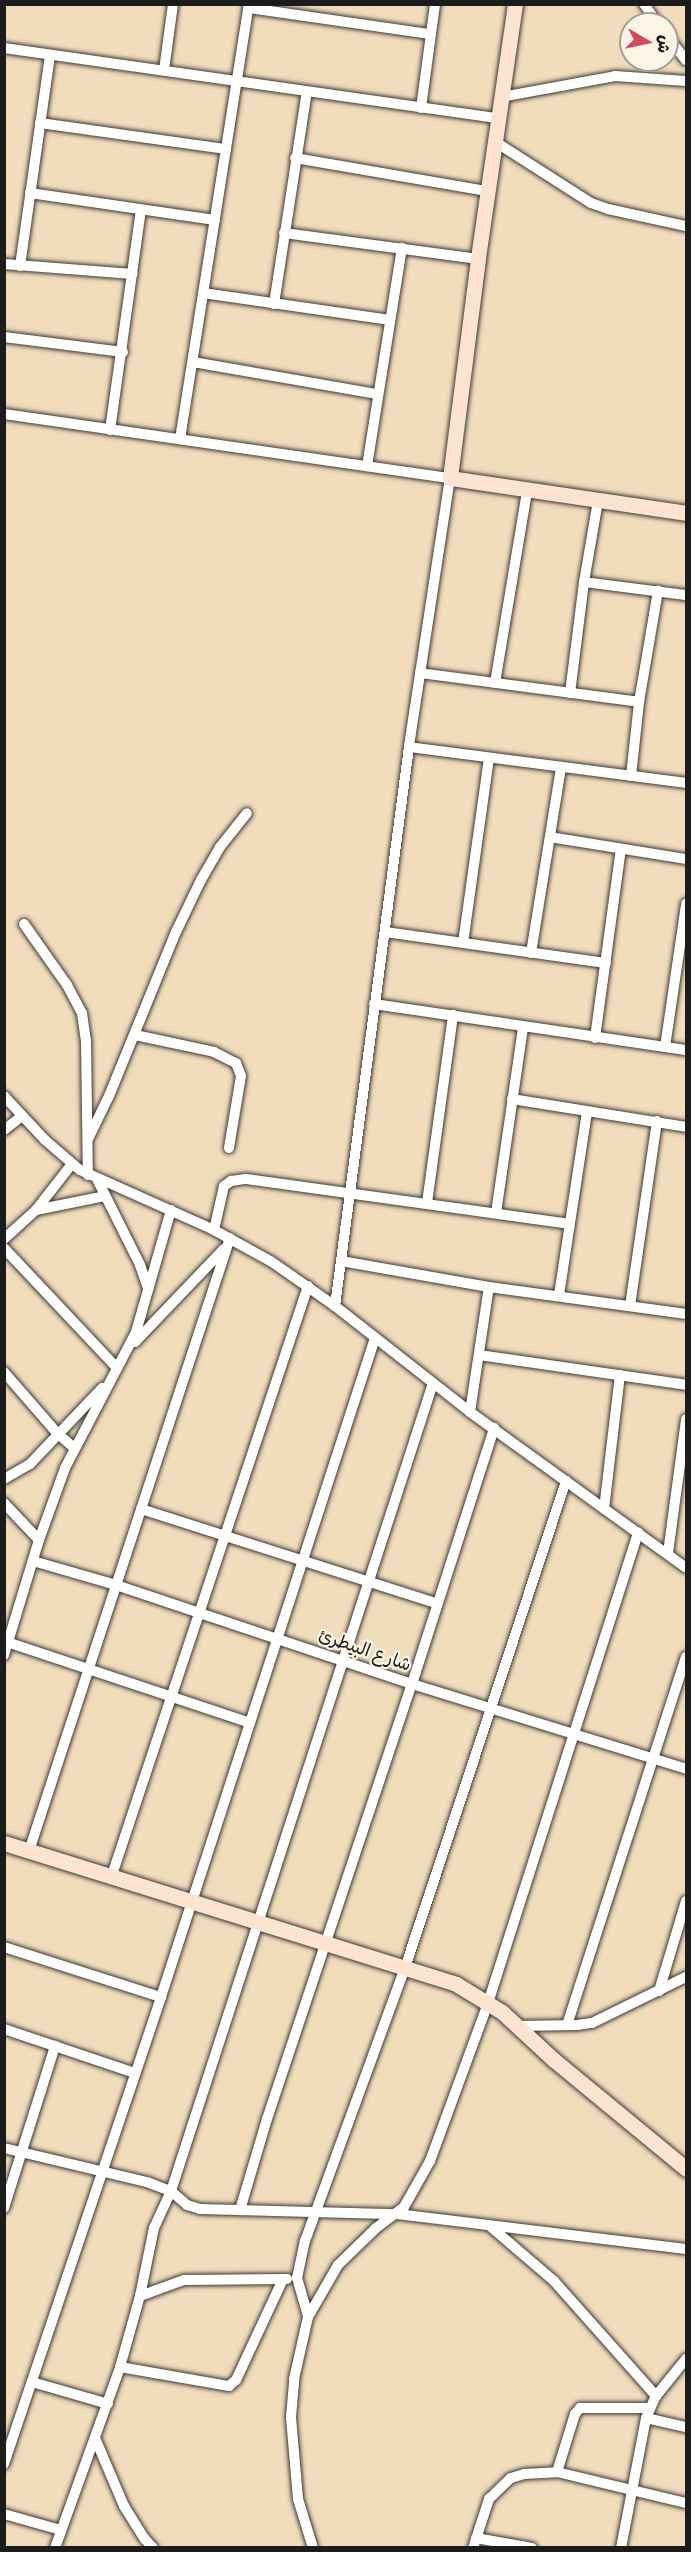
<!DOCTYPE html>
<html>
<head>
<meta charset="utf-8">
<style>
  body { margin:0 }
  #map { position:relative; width:691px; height:2552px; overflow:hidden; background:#f1dcbc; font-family:Delius,"Playpen Sans Arabic",sans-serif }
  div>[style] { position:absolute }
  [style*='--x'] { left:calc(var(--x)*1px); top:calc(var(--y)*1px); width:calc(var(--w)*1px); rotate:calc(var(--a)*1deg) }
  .roads { filter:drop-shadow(0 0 2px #3c3934) drop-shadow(0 0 2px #3c3934) }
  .street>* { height:10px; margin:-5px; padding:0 5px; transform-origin:5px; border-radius:5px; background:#fff }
  .secondary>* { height:15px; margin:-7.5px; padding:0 7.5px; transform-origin:7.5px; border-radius:7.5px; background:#fde4d1 }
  span { translate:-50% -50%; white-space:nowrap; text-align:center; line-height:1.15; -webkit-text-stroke:4.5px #fcf5e5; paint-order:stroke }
  .street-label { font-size:18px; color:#1c1c1c }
  .frame { position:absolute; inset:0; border:6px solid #1c1c1c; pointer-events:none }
  .north { position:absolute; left:619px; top:12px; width:60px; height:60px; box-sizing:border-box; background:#fcf5e5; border:2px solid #a29e95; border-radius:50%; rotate:99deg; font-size:16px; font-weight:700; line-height:24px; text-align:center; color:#1c1c1c }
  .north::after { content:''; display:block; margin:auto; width:21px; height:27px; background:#d1495b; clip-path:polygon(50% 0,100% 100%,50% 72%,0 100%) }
</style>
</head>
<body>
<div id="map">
  <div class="roads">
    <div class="street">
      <div style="--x:644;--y:4;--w:24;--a:55"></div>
      <div style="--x:249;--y:8;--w:183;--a:8.2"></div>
      <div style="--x:667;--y:36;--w:31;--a:52"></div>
      <div style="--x:4;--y:48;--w:498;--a:8.1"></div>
      <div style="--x:164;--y:70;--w:67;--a:-82.2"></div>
      <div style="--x:501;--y:97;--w:116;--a:-10.4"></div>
      <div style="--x:615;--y:76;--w:71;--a:4"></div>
      <div style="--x:421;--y:108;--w:105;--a:-82.3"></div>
      <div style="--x:40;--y:123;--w:188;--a:8"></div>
      <div style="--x:494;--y:141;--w:115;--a:32.6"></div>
      <div style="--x:591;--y:203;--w:18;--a:19"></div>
      <div style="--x:608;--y:209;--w:80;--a:12.3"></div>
      <div style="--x:295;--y:158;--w:195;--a:9.8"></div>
      <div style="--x:30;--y:193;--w:187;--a:8.3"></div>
      <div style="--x:284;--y:233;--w:196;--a:7.6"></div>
      <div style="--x:4;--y:264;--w:129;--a:4.4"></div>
      <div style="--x:20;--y:266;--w:213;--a:-81.9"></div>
      <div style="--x:203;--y:293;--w:189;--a:8.2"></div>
      <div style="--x:274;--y:304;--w:215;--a:-81.2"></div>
      <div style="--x:4;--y:337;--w:120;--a:7.2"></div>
      <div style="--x:193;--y:362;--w:187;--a:9.9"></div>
      <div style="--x:4;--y:414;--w:451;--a:8.2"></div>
      <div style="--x:450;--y:478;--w:272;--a:98.7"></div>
      <div style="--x:409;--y:747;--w:564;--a:97.54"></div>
      <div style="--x:110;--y:430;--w:222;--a:-82"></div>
      <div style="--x:180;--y:439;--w:440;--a:-81"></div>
      <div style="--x:367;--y:466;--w:221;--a:-80.9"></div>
      <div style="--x:584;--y:582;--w:103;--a:7.3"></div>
      <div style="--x:420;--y:673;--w:221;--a:7.5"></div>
      <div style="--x:495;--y:683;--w:195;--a:-80.5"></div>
      <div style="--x:570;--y:693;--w:112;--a:-82.8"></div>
      <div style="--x:584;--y:582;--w:82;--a:-80.2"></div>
      <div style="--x:409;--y:747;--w:279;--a:7.4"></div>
      <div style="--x:631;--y:776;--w:74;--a:-83.8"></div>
      <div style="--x:639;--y:702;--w:113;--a:-80.3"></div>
      <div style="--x:550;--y:837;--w:138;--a:9.2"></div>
      <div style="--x:24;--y:924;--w:75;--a:54.8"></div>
      <div style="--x:67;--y:985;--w:32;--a:62"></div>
      <div style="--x:82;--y:1013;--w:27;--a:82"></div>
      <div style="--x:86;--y:1040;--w:135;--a:89.2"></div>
      <div style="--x:385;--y:932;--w:223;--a:8"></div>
      <div style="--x:463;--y:943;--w:187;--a:-82"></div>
      <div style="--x:531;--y:953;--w:188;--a:-80.8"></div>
      <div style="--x:374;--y:1004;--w:315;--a:8.4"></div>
      <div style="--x:135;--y:1035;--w:81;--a:12.1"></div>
      <div style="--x:214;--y:1052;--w:25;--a:27"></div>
      <div style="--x:236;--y:1063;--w:14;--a:69"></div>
      <div style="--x:241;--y:1076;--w:73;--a:99.5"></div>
      <div style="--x:595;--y:1038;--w:191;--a:-82.2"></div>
      <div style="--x:665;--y:1047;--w:145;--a:-81.6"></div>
      <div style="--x:4;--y:1096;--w:60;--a:47"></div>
      <div style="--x:45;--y:1140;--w:46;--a:40.6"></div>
      <div style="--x:80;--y:1170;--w:147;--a:24.1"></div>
      <div style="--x:214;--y:1230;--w:66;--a:28.9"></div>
      <div style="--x:272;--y:1262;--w:77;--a:34.9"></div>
      <div style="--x:335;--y:1306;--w:172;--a:38.1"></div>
      <div style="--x:470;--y:1412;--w:266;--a:35.8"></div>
      <div style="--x:512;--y:1099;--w:176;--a:9.1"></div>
      <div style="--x:4;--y:1130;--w:23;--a:-38"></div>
      <div style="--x:88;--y:1139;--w:48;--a:-64"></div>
      <div style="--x:109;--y:1096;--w:175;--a:-67.8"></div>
      <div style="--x:175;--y:934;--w:60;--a:-64.3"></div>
      <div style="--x:201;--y:880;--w:38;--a:-60"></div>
      <div style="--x:220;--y:847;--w:43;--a:-51.5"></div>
      <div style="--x:97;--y:1179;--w:96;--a:63.4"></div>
      <div style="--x:140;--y:1265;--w:24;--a:71"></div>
      <div style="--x:427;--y:1203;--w:190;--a:-82.1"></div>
      <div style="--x:36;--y:1210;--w:70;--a:-11.5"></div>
      <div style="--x:496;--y:1213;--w:188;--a:-81.7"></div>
      <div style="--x:214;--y:1230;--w:45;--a:-77.2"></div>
      <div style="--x:224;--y:1186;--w:9;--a:-36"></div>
      <div style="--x:231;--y:1181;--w:15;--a:-8"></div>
      <div style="--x:246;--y:1179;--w:326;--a:7.9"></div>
      <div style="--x:4;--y:1239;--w:43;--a:-42.2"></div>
      <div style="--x:36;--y:1210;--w:58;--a:-52"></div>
      <div style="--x:4;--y:1248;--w:165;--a:46.7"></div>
      <div style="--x:341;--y:1261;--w:150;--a:10"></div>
      <div style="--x:489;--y:1287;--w:199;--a:7.8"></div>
      <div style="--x:559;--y:1295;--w:185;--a:-81.3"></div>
      <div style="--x:630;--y:1306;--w:187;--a:-81.7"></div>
      <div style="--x:135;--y:1342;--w:129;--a:-46.3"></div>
      <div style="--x:479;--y:1355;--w:209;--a:8.2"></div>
      <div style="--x:4;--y:1372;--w:81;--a:49"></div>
      <div style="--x:57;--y:1433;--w:23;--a:41"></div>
      <div style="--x:470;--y:1412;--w:126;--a:-81.4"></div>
      <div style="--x:4;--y:1479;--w:30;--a:-30"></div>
      <div style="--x:30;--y:1464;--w:105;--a:-46.5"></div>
      <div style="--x:4;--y:1503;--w:51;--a:46.6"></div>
      <div style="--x:141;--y:1509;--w:310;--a:17.7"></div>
      <div style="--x:604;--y:1509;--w:135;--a:-83.2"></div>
      <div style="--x:668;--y:1553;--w:135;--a:-82.3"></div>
      <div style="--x:33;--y:1561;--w:86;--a:16.1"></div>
      <div style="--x:116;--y:1585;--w:312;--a:18.5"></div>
      <div style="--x:412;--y:1684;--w:287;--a:17.2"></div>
      <div style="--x:4;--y:1641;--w:259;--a:18.4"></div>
      <div style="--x:4;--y:1655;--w:120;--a:-73.1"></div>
      <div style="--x:39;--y:1540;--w:77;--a:-70.1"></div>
      <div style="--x:65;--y:1468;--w:153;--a:-62.4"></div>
      <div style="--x:136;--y:1332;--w:127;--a:-74"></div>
      <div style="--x:29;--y:1851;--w:645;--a:-71.85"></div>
      <div style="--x:111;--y:1878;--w:624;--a:-71.59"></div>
      <div style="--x:4;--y:1947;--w:165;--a:17.7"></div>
      <div style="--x:659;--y:1991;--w:94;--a:-73.3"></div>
      <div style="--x:567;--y:2025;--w:387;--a:-72.1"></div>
      <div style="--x:517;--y:2026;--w:60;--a:-1"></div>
      <div style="--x:577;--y:2025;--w:15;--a:-8"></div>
      <div style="--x:592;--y:2023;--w:105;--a:-26.1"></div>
      <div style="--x:4;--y:2029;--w:138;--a:18.6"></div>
      <div style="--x:4;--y:2148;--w:147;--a:13.4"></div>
      <div style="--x:147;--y:2182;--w:26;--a:21"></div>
      <div style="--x:171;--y:2191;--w:21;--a:41"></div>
      <div style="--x:187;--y:2205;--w:14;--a:17"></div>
      <div style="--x:200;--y:2209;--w:197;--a:1.5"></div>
      <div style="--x:397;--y:2214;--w:291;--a:6.9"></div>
      <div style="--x:4;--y:2208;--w:170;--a:-72.5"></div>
      <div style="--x:240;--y:2210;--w:95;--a:-73.5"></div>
      <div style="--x:267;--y:2119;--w:459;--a:-71.6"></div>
      <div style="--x:412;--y:1684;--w:269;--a:-72.2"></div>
      <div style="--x:491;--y:2227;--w:83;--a:40.6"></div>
      <div style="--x:554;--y:2281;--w:154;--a:48.4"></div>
      <div style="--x:140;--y:2296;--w:47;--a:-20"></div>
      <div style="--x:184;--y:2280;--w:103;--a:-0.6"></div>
      <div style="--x:308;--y:2316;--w:40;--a:-106"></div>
      <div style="--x:297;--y:2278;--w:38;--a:-78"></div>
      <div style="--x:305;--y:2241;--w:291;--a:-69.9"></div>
      <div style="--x:405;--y:1968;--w:513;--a:-71.71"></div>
      <div style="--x:120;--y:2367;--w:111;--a:9.9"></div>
      <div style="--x:229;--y:2386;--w:9;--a:-41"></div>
      <div style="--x:236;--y:2380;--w:111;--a:-65"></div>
      <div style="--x:32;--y:2382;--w:79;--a:16.1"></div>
      <div style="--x:646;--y:2418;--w:41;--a:12.7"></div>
      <div style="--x:95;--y:2438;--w:74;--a:66.9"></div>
      <div style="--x:124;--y:2506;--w:39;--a:58"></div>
      <div style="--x:145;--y:2539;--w:12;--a:48"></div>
      <div style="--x:4;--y:2464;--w:493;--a:-71.4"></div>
      <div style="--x:161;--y:1997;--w:693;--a:-72.01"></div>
      <div style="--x:557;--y:2472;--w:61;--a:-72.8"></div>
      <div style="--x:575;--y:2414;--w:8;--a:-50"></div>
      <div style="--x:580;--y:2408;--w:70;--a:0"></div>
      <div style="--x:4;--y:2514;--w:59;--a:15.7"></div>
      <div style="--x:476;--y:2538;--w:57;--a:10.1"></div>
      <div style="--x:55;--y:2548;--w:192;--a:-70.2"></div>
      <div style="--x:120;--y:2367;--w:74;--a:-74.3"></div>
      <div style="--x:140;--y:2296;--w:69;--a:-78.4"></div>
      <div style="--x:154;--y:2228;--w:41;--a:-65.3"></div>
      <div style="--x:171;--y:2191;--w:849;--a:-72.03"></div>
      <div style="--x:313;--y:2548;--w:51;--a:-107"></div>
      <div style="--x:298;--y:2499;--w:82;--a:-94.9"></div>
      <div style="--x:291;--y:2417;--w:38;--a:-85"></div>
      <div style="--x:294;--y:2379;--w:64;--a:-77.3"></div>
      <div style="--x:308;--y:2317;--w:60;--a:-60"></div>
      <div style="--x:338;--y:2265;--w:53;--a:-44.2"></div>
      <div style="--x:376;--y:2228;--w:35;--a:-37"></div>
      <div style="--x:404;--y:2207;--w:53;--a:-60.5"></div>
      <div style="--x:430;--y:2161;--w:168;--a:-69.8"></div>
      <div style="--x:488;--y:2003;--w:494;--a:-72.3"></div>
      <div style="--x:473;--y:2548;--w:52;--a:-71.9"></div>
      <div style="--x:489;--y:2499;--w:30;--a:-44"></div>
      <div style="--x:511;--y:2478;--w:14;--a:-17"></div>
      <div style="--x:524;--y:2474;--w:33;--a:-3"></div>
      <div style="--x:557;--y:2472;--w:133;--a:13.5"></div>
      <div style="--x:621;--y:2548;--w:132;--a:-79.1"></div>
      <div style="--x:646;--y:2418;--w:24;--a:-66"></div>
      <div style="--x:656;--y:2396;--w:48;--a:-51"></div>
    </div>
    <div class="secondary">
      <div style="--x:515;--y:4;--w:258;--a:98.3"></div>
      <div style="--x:478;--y:259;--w:221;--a:97.3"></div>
      <div style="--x:450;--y:478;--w:239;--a:8.4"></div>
      <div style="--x:4;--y:1843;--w:473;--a:17.3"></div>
      <div style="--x:456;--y:1984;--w:54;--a:31.3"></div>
      <div style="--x:502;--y:2012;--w:71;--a:42.7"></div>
      <div style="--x:554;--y:2060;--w:171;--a:39.5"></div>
    </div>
  </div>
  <div class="street-label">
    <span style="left:365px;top:1650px;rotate:19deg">شارع البيطرئ</span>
  </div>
  <div class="frame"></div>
  <div class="north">ش</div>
</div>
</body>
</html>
